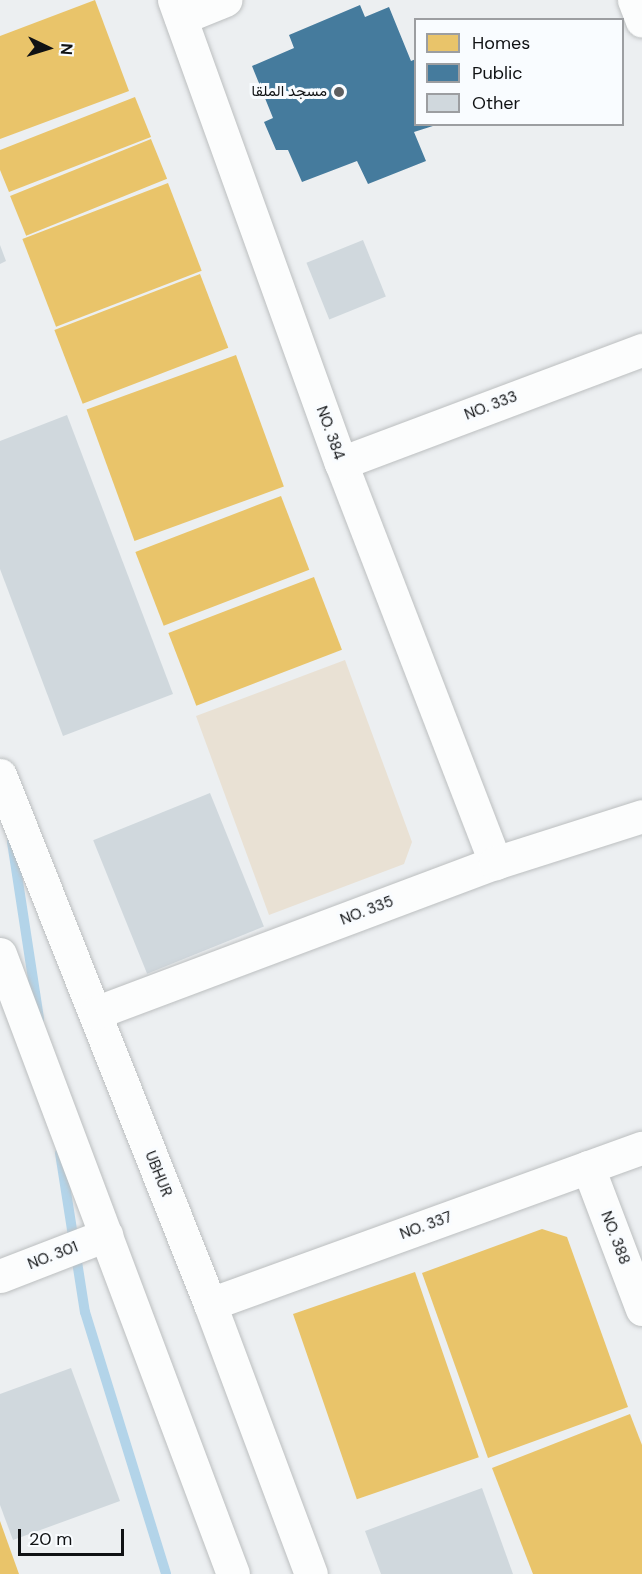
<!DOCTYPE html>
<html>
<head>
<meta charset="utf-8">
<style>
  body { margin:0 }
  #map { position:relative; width:642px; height:1574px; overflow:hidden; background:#eceff1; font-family:"DM Sans",Vazirmatn,sans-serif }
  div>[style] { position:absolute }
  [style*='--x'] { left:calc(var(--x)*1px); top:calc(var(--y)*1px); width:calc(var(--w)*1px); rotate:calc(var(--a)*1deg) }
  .green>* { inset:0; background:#e9e1d4 }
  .homes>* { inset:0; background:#e9c46a; transform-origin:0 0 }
  .public>* { inset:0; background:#457b9d }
  .stream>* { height:10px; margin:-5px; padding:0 5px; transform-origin:5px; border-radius:5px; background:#b3d4e9 }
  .building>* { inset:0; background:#d0d8dd; transform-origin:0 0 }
  .roads { filter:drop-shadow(0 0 2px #bcbfc0) drop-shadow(0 0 2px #bcbfc0) }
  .minor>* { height:33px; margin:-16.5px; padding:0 16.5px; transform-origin:16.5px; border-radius:16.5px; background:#fcfdfd }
  .dots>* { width:16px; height:16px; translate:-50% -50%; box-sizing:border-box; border:3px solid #f9fcff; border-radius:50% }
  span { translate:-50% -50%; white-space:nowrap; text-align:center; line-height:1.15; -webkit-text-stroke:6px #f9fcff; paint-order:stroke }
  .poi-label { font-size:15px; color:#101214 }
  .right { translate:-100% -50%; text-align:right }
  .street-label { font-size:15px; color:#101214 }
  .legend { position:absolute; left:414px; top:18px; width:210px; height:108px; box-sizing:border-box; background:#f9fcff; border:2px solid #9c9ea1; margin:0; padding:8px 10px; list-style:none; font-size:18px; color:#101214 }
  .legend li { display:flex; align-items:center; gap:12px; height:30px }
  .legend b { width:30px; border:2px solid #9c9ea1 }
  .north { position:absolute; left:18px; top:18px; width:60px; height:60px; -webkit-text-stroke:4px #f9fcff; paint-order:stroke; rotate:94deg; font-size:16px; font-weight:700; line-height:24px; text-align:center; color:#101214 }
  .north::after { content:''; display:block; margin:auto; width:21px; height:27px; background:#101214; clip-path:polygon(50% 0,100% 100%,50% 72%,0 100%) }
  .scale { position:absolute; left:18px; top:1529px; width:106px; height:27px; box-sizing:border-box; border:3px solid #101214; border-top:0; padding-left:8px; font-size:18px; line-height:21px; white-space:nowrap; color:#101214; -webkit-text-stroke:4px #f9fcff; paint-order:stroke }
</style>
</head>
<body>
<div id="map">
  <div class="green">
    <div style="clip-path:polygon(345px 660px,412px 842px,404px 864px,269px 915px,196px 716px)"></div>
  </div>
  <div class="homes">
    <div style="clip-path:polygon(95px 0,129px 91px,0 139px,0 36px)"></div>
    <div style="clip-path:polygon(135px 97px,151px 137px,9px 192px,0 170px,0 150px)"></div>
    <div style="left:151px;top:139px;width:43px;height:152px;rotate:68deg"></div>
    <div style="left:168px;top:183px;width:94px;height:156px;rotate:69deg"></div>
    <div style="left:200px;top:274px;width:79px;height:156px;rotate:69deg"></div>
    <div style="left:236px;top:355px;width:140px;height:159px;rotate:70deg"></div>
    <div style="left:281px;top:496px;width:79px;height:156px;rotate:69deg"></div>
    <div style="left:314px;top:577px;width:78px;height:156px;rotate:69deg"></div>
    <div style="clip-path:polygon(542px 1229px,567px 1237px,628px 1407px,488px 1458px,422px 1273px)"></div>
    <div style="left:415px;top:1272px;width:196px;height:129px;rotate:71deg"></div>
    <div style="clip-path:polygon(630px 1414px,642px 1445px,642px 1574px,533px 1574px,492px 1468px)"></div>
    <div style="clip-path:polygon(0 1521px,19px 1574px,0 1574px)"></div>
  </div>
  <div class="public">
    <div style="clip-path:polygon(360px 5px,365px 17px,389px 7px,411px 61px,416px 59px,416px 124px,436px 125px,414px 132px,426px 161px,368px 184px,357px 161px,302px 182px,288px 150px,276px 150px,264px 122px,273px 118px,252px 66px,294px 48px,289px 35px)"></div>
  </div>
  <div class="stream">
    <div style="--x:12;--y:842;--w:179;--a:81.3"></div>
    <div style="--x:60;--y:1153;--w:161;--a:81.1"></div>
    <div style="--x:85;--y:1312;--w:274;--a:72.8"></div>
  </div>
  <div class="building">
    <div style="left:363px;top:240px;width:61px;height:61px;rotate:68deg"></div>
    <div style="clip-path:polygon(0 245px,6px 261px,0 264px)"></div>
    <div style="clip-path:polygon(67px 415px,173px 694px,63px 736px,0 569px,0 441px)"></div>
    <div style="left:210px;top:793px;width:144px;height:126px;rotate:68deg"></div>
    <div style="clip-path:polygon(71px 1368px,120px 1501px,13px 1540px,0 1505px,0 1394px)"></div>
    <div style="clip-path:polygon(482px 1488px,513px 1574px,381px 1574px,365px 1531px)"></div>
  </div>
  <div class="roads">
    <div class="minor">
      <div style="--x:174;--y:0;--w:492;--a:70.2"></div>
      <div style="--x:341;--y:463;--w:429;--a:68.9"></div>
      <div style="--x:634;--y:0;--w:22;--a:69"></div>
      <div style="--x:181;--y:18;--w:48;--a:-22.2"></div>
      <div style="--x:341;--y:463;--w:322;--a:-20.6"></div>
      <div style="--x:0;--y:775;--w:569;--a:68.35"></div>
      <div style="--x:210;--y:1304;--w:288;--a:69.5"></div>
      <div style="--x:0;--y:954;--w:662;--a:69.4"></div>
      <div style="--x:95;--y:1013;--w:427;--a:-20.6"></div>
      <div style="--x:495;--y:863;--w:154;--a:-17.7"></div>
      <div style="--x:588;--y:1167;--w:152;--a:69.2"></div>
      <div style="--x:0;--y:1276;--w:114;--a:-21.1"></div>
      <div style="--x:210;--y:1304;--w:459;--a:-19.9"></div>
    </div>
  </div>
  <div class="dots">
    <div style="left:339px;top:92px;background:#5d5f61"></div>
  </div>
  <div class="poi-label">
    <span class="right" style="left:327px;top:92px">مسجد الملقا</span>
  </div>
  <div class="street-label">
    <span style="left:491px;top:406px;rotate:-21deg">NO. 333</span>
    <span style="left:330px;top:433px;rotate:70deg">NO. 384</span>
    <span style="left:367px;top:911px;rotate:-21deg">NO. 335</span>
    <span style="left:158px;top:1174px;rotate:68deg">UBHUR</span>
    <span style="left:426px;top:1226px;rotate:-20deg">NO. 337</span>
    <span style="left:615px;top:1238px;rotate:69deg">NO. 388</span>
    <span style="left:53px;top:1256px;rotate:-21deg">NO. 301</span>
  </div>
  <ul class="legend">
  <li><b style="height:16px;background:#e9c46a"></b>Homes</li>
  <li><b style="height:16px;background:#457b9d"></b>Public</li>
  <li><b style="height:16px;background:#d0d8dd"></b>Other</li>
  </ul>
  <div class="north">N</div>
  <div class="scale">20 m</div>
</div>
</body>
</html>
